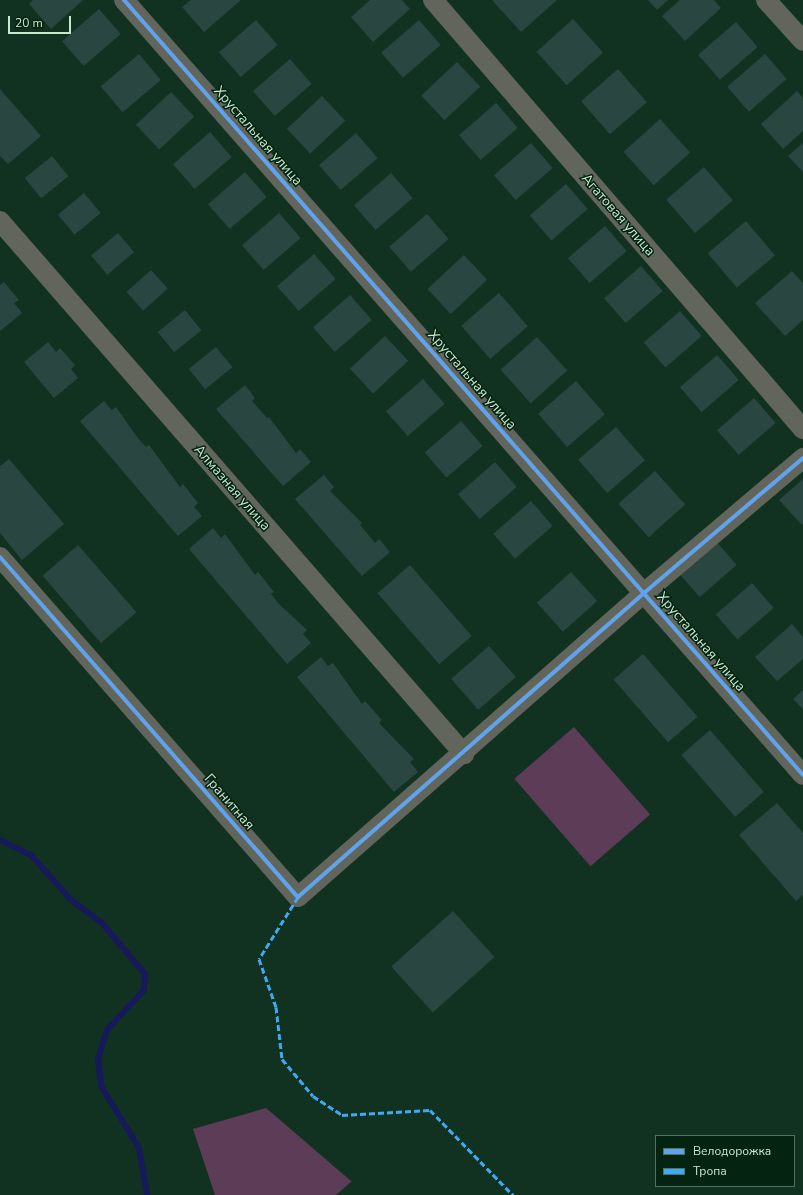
<!DOCTYPE html>
<html>
<head>
<meta charset="utf-8">
<style>
  body { margin:0 }
  #map { position:relative; width:803px; height:1195px; overflow:hidden; background:#123221; font-family:"Nunito Sans",sans-serif }
  div>[style] { position:absolute }
  [style*='--x'] { left:calc(var(--x)*1px); top:calc(var(--y)*1px); width:calc(var(--w)*1px); rotate:calc(var(--a)*1deg) }
  .green>* { inset:0; background:#5d3c58; transform-origin:0 0 }
  .stream>* { height:6px; margin:-3px; padding:0 3px; transform-origin:3px; border-radius:3px; background:#16195a }
  .building>* { inset:0; background:#294641; transform-origin:0 0 }
  .street>* { height:20px; margin:-10px; padding:0 10px; transform-origin:10px; border-radius:10px; background:#62655c }
  .quiet>* { height:3px; margin-top:-1.5px; transform-origin:0; background:repeating-linear-gradient(90deg,#3fa9f5 0 6px,transparent 0 9px) }
  .cycleway>* { height:4px; margin:-2px; padding:0 2px; transform-origin:2px; border-radius:2px; background:#60a3ed }
  span { translate:-50% -50%; white-space:nowrap; text-align:center; line-height:1.15; -webkit-text-stroke:3px #052311; paint-order:stroke }
  .street-label { font-size:14px; color:#c6e9cf }
  .legend { position:absolute; left:655px; top:1135px; width:140px; height:52px; box-sizing:border-box; background:#052311; border:1px solid #52725d; margin:0; padding:5px 7px; list-style:none; font-size:12px; color:#c6e9cf }
  .legend li { display:flex; align-items:center; gap:8px; height:20px }
  .legend b { width:20px; border:1px solid #52725d }
  .scale { position:absolute; left:8px; top:16px; width:63px; height:18px; box-sizing:border-box; border:2px solid #c6e9cf; border-top:0; padding-left:5px; font-size:12px; line-height:14px; white-space:nowrap; color:#c6e9cf; -webkit-text-stroke:3px #052311; paint-order:stroke }
</style>
</head>
<body>
<div id="map">
  <div class="green">
    <div style="left:574px;top:727px;width:116px;height:79px;rotate:49deg"></div>
    <div style="clip-path:polygon(266px 1108px,351px 1181px,352px 1181px,336px 1195px,215px 1195px,193px 1129px)"></div>
  </div>
  <div class="stream">
    <div style="--x:0;--y:840;--w:34;--a:26"></div>
    <div style="--x:31;--y:855;--w:59;--a:48.4"></div>
    <div style="--x:70;--y:899;--w:40;--a:37"></div>
    <div style="--x:102;--y:923;--w:67;--a:49.9"></div>
    <div style="--x:145;--y:974;--w:16;--a:94"></div>
    <div style="--x:144;--y:990;--w:54;--a:132.8"></div>
    <div style="--x:107;--y:1030;--w:31;--a:107"></div>
    <div style="--x:98;--y:1060;--w:26;--a:83"></div>
    <div style="--x:101;--y:1086;--w:73;--a:58.5"></div>
    <div style="--x:139;--y:1148;--w:48;--a:80.3"></div>
  </div>
  <div class="building">
    <div style="clip-path:polygon(33px 0,83px 0,51px 29px,29px 4px)"></div>
    <div style="clip-path:polygon(191px 0,241px 0,204px 32px,182px 7px)"></div>
    <div style="clip-path:polygon(370px 0,402px 0,410px 9px,373px 42px,351px 17px)"></div>
    <div style="clip-path:polygon(492px 0,557px 0,521px 32px)"></div>
    <div style="clip-path:polygon(648px 0,668px 0,657px 10px)"></div>
    <div style="clip-path:polygon(680px 0,714px 0,721px 8px,685px 41px,662px 16px)"></div>
    <div style="left:99px;top:9px;width:33px;height:49px;rotate:49deg"></div>
    <div style="left:573px;top:19px;width:45px;height:49px;rotate:48deg"></div>
    <div style="left:256px;top:20px;width:33px;height:49px;rotate:49deg"></div>
    <div style="left:419px;top:20px;width:33px;height:50px;rotate:49deg"></div>
    <div style="left:736px;top:22px;width:33px;height:50px;rotate:49deg"></div>
    <div style="left:139px;top:54px;width:34px;height:50px;rotate:50deg"></div>
    <div style="left:765px;top:54px;width:33px;height:50px;rotate:49deg"></div>
    <div style="left:290px;top:59px;width:33px;height:49px;rotate:49deg"></div>
    <div style="left:457px;top:62px;width:34px;height:49px;rotate:47deg"></div>
    <div style="left:618px;top:69px;width:44px;height:49px;rotate:49deg"></div>
    <div style="clip-path:polygon(0 89px,41px 136px,8px 164px,0 156px)"></div>
    <div style="clip-path:polygon(797px 91px,803px 98px,803px 131px,783px 149px,761px 124px)"></div>
    <div style="left:171px;top:92px;width:34px;height:48px;rotate:47deg"></div>
    <div style="left:322px;top:96px;width:34px;height:48px;rotate:47deg"></div>
    <div style="left:496px;top:103px;width:33px;height:49px;rotate:49deg"></div>
    <div style="left:660px;top:119px;width:45px;height:49px;rotate:48deg"></div>
    <div style="left:210px;top:132px;width:33px;height:49px;rotate:49deg"></div>
    <div style="left:356px;top:133px;width:33px;height:49px;rotate:49deg"></div>
    <div style="left:531px;top:143px;width:33px;height:49px;rotate:49deg"></div>
    <div style="clip-path:polygon(803px 143px,803px 172px,788px 156px)"></div>
    <div style="left:52px;top:156px;width:26px;height:35px;rotate:51deg"></div>
    <div style="left:704px;top:167px;width:44px;height:50px;rotate:49deg"></div>
    <div style="left:245px;top:172px;width:33px;height:49px;rotate:49deg"></div>
    <div style="left:391px;top:173px;width:33px;height:49px;rotate:49deg"></div>
    <div style="left:566px;top:184px;width:33px;height:48px;rotate:49deg"></div>
    <div style="left:84px;top:193px;width:26px;height:34px;rotate:50deg"></div>
    <div style="left:279px;top:213px;width:33px;height:49px;rotate:49deg"></div>
    <div style="left:427px;top:214px;width:33px;height:50px;rotate:49deg"></div>
    <div style="left:746px;top:221px;width:45px;height:50px;rotate:50deg"></div>
    <div style="left:605px;top:226px;width:33px;height:49px;rotate:49deg"></div>
    <div style="left:118px;top:233px;width:25px;height:35px;rotate:50deg"></div>
    <div style="left:314px;top:254px;width:33px;height:49px;rotate:49deg"></div>
    <div style="left:464px;top:255px;width:34px;height:50px;rotate:47deg"></div>
    <div style="left:641px;top:266px;width:33px;height:49px;rotate:49deg"></div>
    <div style="left:151px;top:270px;width:25px;height:33px;rotate:48deg"></div>
    <div style="clip-path:polygon(792px 271px,803px 283px,803px 320px,785px 336px,755px 303px)"></div>
    <div style="clip-path:polygon(4px 282px,19px 300px,14px 303px,22px 313px,0 331px,0 285px)"></div>
    <div style="left:499px;top:293px;width:44px;height:50px;rotate:49deg"></div>
    <div style="left:350px;top:295px;width:33px;height:49px;rotate:49deg"></div>
    <div style="left:185px;top:310px;width:26px;height:35px;rotate:51deg"></div>
    <div style="left:680px;top:311px;width:33px;height:48px;rotate:49deg"></div>
    <div style="left:385px;top:336px;width:34px;height:48px;rotate:47deg"></div>
    <div style="left:537px;top:337px;width:45px;height:49px;rotate:48deg"></div>
    <div style="clip-path:polygon(48px 342px,56px 352px,60px 348px,75px 365px,71px 369px,78px 378px,54px 398px,24px 362px)"></div>
    <div style="left:216px;top:347px;width:26px;height:35px;rotate:51deg"></div>
    <div style="left:717px;top:355px;width:33px;height:49px;rotate:49deg"></div>
    <div style="left:423px;top:379px;width:33px;height:49px;rotate:49deg"></div>
    <div style="left:576px;top:381px;width:44px;height:50px;rotate:49deg"></div>
    <div style="clip-path:polygon(245px 385px,255px 398px,252px 401px,267px 418px,269px 417px,296px 453px,300px 449px,311px 462px,283px 486px,216px 409px)"></div>
    <div style="left:754px;top:398px;width:33px;height:49px;rotate:49deg"></div>
    <div style="clip-path:polygon(104px 401px,112px 410px,116px 407px,137px 437px,146px 447px,149px 445px,180px 487px,183px 484px,198px 503px,194px 507px,202px 516px,178px 536px,80px 421px)"></div>
    <div style="left:461px;top:421px;width:33px;height:48px;rotate:49deg"></div>
    <div style="left:616px;top:427px;width:44px;height:50px;rotate:49deg"></div>
    <div style="clip-path:polygon(9px 459px,64px 524px,22px 560px,0 533px,0 466px)"></div>
    <div style="left:495px;top:462px;width:33px;height:49px;rotate:49deg"></div>
    <div style="left:655px;top:471px;width:45px;height:49px;rotate:48deg"></div>
    <div style="clip-path:polygon(324px 475px,334px 487px,330px 491px,362px 523px,360px 525px,375px 543px,379px 539px,390px 552px,362px 576px,295px 499px)"></div>
    <div style="clip-path:polygon(803px 479px,803px 524px,802px 525px,779px 500px)"></div>
    <div style="left:531px;top:501px;width:33px;height:50px;rotate:49deg"></div>
    <div style="clip-path:polygon(213px 528px,221px 538px,225px 534px,255px 575px,258px 572px,274px 592px,271px 594px,279px 604px,307px 630px,303px 634px,311px 643px,287px 664px,189px 549px)"></div>
    <div style="left:715px;top:540px;width:33px;height:49px;rotate:49deg"></div>
    <div style="left:78px;top:545px;width:89px;height:47px;rotate:49deg"></div>
    <div style="left:410px;top:565px;width:94px;height:43px;rotate:49deg"></div>
    <div style="left:571px;top:572px;width:39px;height:46px;rotate:48deg"></div>
    <div style="left:752px;top:583px;width:33px;height:48px;rotate:49deg"></div>
    <div style="clip-path:polygon(792px 624px,803px 637px,803px 659px,777px 681px,755px 657px)"></div>
    <div style="left:489px;top:646px;width:41px;height:50px;rotate:49deg"></div>
    <div style="left:643px;top:654px;width:83px;height:39px;rotate:49deg"></div>
    <div style="clip-path:polygon(321px 657px,328px 666px,333px 663px,362px 704px,365px 701px,382px 720px,379px 723px,414px 759px,410px 762px,418px 772px,394px 792px,297px 677px)"></div>
    <div style="clip-path:polygon(803px 690px,803px 709px,793px 699px)"></div>
    <div style="left:710px;top:730px;width:82px;height:38px;rotate:49deg"></div>
    <div style="clip-path:polygon(777px 803px,803px 833px,803px 895px,796px 901px,739px 835px)"></div>
    <div style="left:453px;top:911px;width:62px;height:83px;rotate:48deg"></div>
  </div>
  <div class="street">
    <div style="--x:124;--y:0;--w:1030;--a:48.78"></div>
    <div style="--x:433;--y:0;--w:567;--a:49.22"></div>
    <div style="--x:766;--y:0;--w:55;--a:47.9"></div>
    <div style="--x:0;--y:221;--w:707;--a:48.96"></div>
    <div style="--x:0;--y:557;--w:452;--a:48.8"></div>
    <div style="--x:298;--y:897;--w:461;--a:-41.3"></div>
    <div style="--x:644;--y:593;--w:209;--a:-40.3"></div>
  </div>
  <div class="quiet">
    <div style="--x:298;--y:897;--w:73;--a:122.2"></div>
    <div style="--x:259;--y:959;--w:51;--a:70.5"></div>
    <div style="--x:276;--y:1007;--w:52;--a:83.4"></div>
    <div style="--x:282;--y:1059;--w:48;--a:50"></div>
    <div style="--x:313;--y:1096;--w:35;--a:33"></div>
    <div style="--x:342;--y:1115;--w:88;--a:-3.3"></div>
    <div style="--x:430;--y:1110;--w:119;--a:45.7"></div>
  </div>
  <div class="cycleway">
    <div style="--x:124;--y:0;--w:1030;--a:48.78"></div>
    <div style="--x:0;--y:557;--w:452;--a:48.8"></div>
    <div style="--x:298;--y:897;--w:461;--a:-41.3"></div>
    <div style="--x:644;--y:593;--w:209;--a:-40.3"></div>
  </div>
  <div class="street-label">
    <span style="left:258px;top:136px;rotate:49deg">Хрустальная улица</span>
    <span style="left:618px;top:215px;rotate:49deg">Агатовая улица</span>
    <span style="left:472px;top:380px;rotate:49deg">Хрустальная улица</span>
    <span style="left:232px;top:488px;rotate:49deg">Алмазная улица</span>
    <span style="left:701px;top:642px;rotate:49deg">Хрустальная улица</span>
    <span style="left:229px;top:802px;rotate:49deg">Гранитная</span>
  </div>
  <ul class="legend">
  <li><b style="height:5px;background:#60a3ed"></b>Велодорожка</li>
  <li><b style="height:5px;background:#3fa9f5"></b>Тропа</li>
  </ul>
  <div class="scale">20 m</div>
</div>
</body>
</html>
